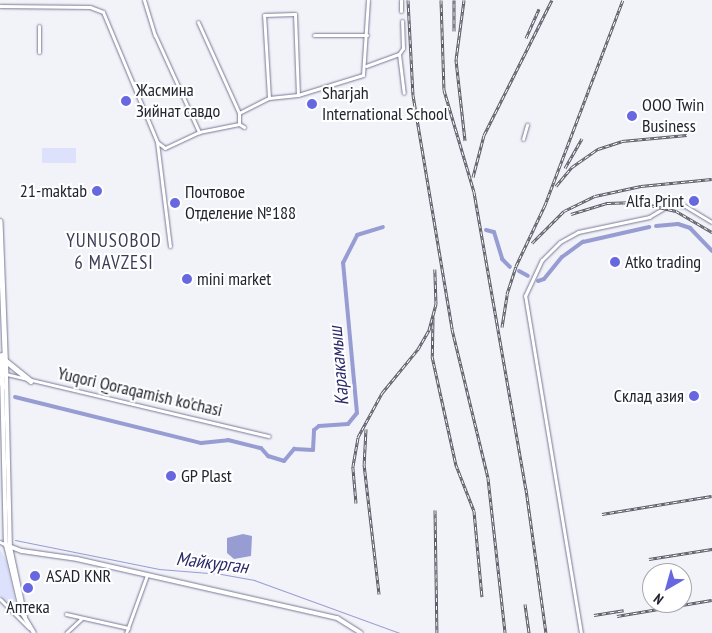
<!DOCTYPE html>
<html>
<head>
<meta charset="utf-8">
<style>
  body { margin:0 }
  #map { position:relative; width:712px; height:633px; overflow:hidden; background:#f2f3f9; font-family:"PT Sans Narrow",sans-serif }
  div>[style] { position:absolute }
  [style*='--x'] { left:calc(var(--x)*1px); top:calc(var(--y)*1px); width:calc(var(--w)*1px); rotate:calc(var(--a)*1deg) }
  .green>* { inset:0; background:#dde1fb; transform-origin:0 0 }
  .water>* { inset:0; background:#979dd2 }
  .stream>* { height:1px; margin:-0.5px; padding:0 0.5px; transform-origin:0.5px; border-radius:0.5px; background:#979dd2 }
  .canal>* { height:4px; margin:-2px; padding:0 2px; transform-origin:2px; border-radius:2px; background:#979dd2 }
  .roads { filter:drop-shadow(0 0 1px #767995) drop-shadow(0 0 1px #767995) }
  .minor>* { height:3px; margin:-1.5px; padding:0 1.5px; transform-origin:1.5px; border-radius:1.5px; background:#fff }
  .tertiary>* { height:4px; margin:-2px; padding:0 2px; transform-origin:2px; border-radius:2px; background:#fff }
  .secondary>* { height:4.5px; margin:-2.25px; padding:0 2.25px; transform-origin:2.25px; border-radius:2.25px; background:#fff }
  .rail>* { height:3px; margin-top:-1.5px; transform-origin:0; background:repeating-linear-gradient(90deg,#fff 0 4px,#595b65 0 8px); box-sizing:border-box; border-block:1px solid #595b65 }
  .dots>* { width:14px; height:14px; translate:-50% -50%; box-sizing:border-box; border:2px solid #fff; border-radius:50% }
  span { translate:-50% -50%; white-space:nowrap; text-align:center; line-height:1.15; -webkit-text-stroke:4px #fff; paint-order:stroke }
  .poi-label { font-size:18px; color:#22242f }
  .left { translate:0 -50%; text-align:left }
  .right { translate:-100% -50%; text-align:right }
  .street-label { font-size:18px; color:#22242f }
  .neighbourhood-label { font-size:19px; color:#3b3e57; letter-spacing:1px }
  .water-label { font-size:19px; color:#2b2b6a; font-style:italic }
  .north { position:absolute; left:642px; top:563px; width:50px; height:50px; box-sizing:border-box; background:#fff; border:1px solid #a7a7ac; border-radius:50%; rotate:218deg; font-size:14px; font-weight:700; line-height:20px; text-align:center; color:#22242f }
  .north::after { content:''; display:block; margin:auto; width:18px; height:22px; background:#6768e1; clip-path:polygon(50% 0,100% 100%,50% 72%,0 100%) }
</style>
</head>
<body>
<div id="map">
  <div class="green">
    <div style="left:76px;top:148px;width:15px;height:34px;rotate:90deg"></div>
    <div style="clip-path:polygon(0 549px,6px 561px,19px 616px,0 596px)"></div>
  </div>
  <div class="water">
    <div style="clip-path:polygon(243px 534px,252px 536px,251px 556px,234px 559px,227px 553px,227px 538px)"></div>
  </div>
  <div class="stream">
    <div style="--x:15;--y:540;--w:147;--a:11.4"></div>
    <div style="--x:159;--y:569;--w:62;--a:4.6"></div>
    <div style="--x:221;--y:574;--w:34;--a:10"></div>
    <div style="--x:254;--y:580;--w:155;--a:20"></div>
  </div>
  <div class="canal">
    <div style="--x:656;--y:226;--w:22;--a:-5"></div>
    <div style="--x:678;--y:224;--w:13;--a:18"></div>
    <div style="--x:690;--y:228;--w:32;--a:46"></div>
    <div style="--x:486;--y:230;--w:8;--a:14"></div>
    <div style="--x:494;--y:232;--w:28;--a:73"></div>
    <div style="--x:502;--y:259;--w:11;--a:45"></div>
    <div style="--x:519;--y:271;--w:10;--a:29"></div>
    <div style="--x:538;--y:281;--w:6;--a:-18"></div>
    <div style="--x:544;--y:279;--w:28;--a:-51"></div>
    <div style="--x:562;--y:257;--w:26;--a:-36"></div>
    <div style="--x:583;--y:242;--w:68;--a:-12.8"></div>
    <div style="--x:15;--y:397;--w:192;--a:13.9"></div>
    <div style="--x:201;--y:443;--w:27;--a:-6"></div>
    <div style="--x:228;--y:440;--w:34;--a:14"></div>
    <div style="--x:261;--y:448;--w:11;--a:49"></div>
    <div style="--x:268;--y:456;--w:17;--a:17"></div>
    <div style="--x:284;--y:461;--w:16;--a:-50"></div>
    <div style="--x:294;--y:449;--w:19;--a:3"></div>
    <div style="--x:313;--y:450;--w:20;--a:-87"></div>
    <div style="--x:314;--y:430;--w:6;--a:-39"></div>
    <div style="--x:319;--y:426;--w:29;--a:-4"></div>
    <div style="--x:348;--y:424;--w:14;--a:-51"></div>
    <div style="--x:357;--y:413;--w:151;--a:-95.3"></div>
    <div style="--x:343;--y:263;--w:31;--a:-63"></div>
    <div style="--x:357;--y:235;--w:27;--a:-17"></div>
  </div>
  <div class="roads">
    <div class="minor">
      <div style="--x:144;--y:0;--w:37;--a:73"></div>
      <div style="--x:155;--y:35;--w:107;--a:65.6"></div>
      <div style="--x:401;--y:0;--w:11;--a:90"></div>
      <div style="--x:0;--y:6;--w:90;--a:0.6"></div>
      <div style="--x:90;--y:7;--w:14;--a:21"></div>
      <div style="--x:103;--y:12;--w:141;--a:67.4"></div>
      <div style="--x:157;--y:142;--w:10;--a:37"></div>
      <div style="--x:165;--y:148;--w:38;--a:-25"></div>
      <div style="--x:199;--y:132;--w:41;--a:-11.3"></div>
      <div style="--x:198;--y:22;--w:100;--a:65.7"></div>
      <div style="--x:314;--y:35;--w:53;--a:0"></div>
      <div style="--x:39;--y:52;--w:26;--a:-90"></div>
      <div style="--x:399;--y:54;--w:39;--a:83"></div>
      <div style="--x:366;--y:66;--w:35;--a:-20"></div>
      <div style="--x:399;--y:54;--w:7;--a:-56"></div>
      <div style="--x:403;--y:48;--w:27;--a:-92"></div>
      <div style="--x:269;--y:98;--w:83;--a:-93.4"></div>
      <div style="--x:264;--y:15;--w:31;--a:-2"></div>
      <div style="--x:295;--y:14;--w:81;--a:87.9"></div>
      <div style="--x:239;--y:124;--w:11;--a:-90"></div>
      <div style="--x:239;--y:113;--w:34;--a:-27"></div>
      <div style="--x:269;--y:98;--w:29;--a:-6"></div>
      <div style="--x:298;--y:95;--w:68;--a:-17.1"></div>
      <div style="--x:363;--y:75;--w:75;--a:-86.2"></div>
      <div style="--x:239;--y:124;--w:6;--a:31"></div>
      <div style="--x:523;--y:139;--w:15;--a:-74"></div>
      <div style="--x:157;--y:142;--w:105;--a:82.9"></div>
      <div style="--x:6;--y:374;--w:270;--a:13.3"></div>
      <div style="--x:0;--y:542;--w:7;--a:27"></div>
      <div style="--x:0;--y:599;--w:41;--a:45"></div>
      <div style="--x:66;--y:614;--w:64;--a:12.7"></div>
      <div style="--x:66;--y:633;--w:21;--a:-43"></div>
      <div style="--x:126;--y:633;--w:62;--a:-70.1"></div>
      <div style="--x:581;--y:633;--w:342;--a:-99.4"></div>
      <div style="--x:525;--y:296;--w:40;--a:-65"></div>
      <div style="--x:542;--y:260;--w:25;--a:-45"></div>
      <div style="--x:560;--y:242;--w:21;--a:-29"></div>
      <div style="--x:578;--y:232;--w:73;--a:-11.9"></div>
      <div style="--x:649;--y:217;--w:26;--a:-31"></div>
      <div style="--x:671;--y:204;--w:14;--a:8"></div>
      <div style="--x:685;--y:206;--w:31;--a:31"></div>
    </div>
    <div class="tertiary">
      <div style="--x:2;--y:374;--w:171;--a:88.7"></div>
      <div style="--x:6;--y:545;--w:70;--a:76.8"></div>
      <div style="--x:22;--y:613;--w:23;--a:59"></div>
      <div style="--x:6;--y:374;--w:173;--a:88.7"></div>
      <div style="--x:10;--y:547;--w:72;--a:77.9"></div>
      <div style="--x:6;--y:545;--w:17;--a:21"></div>
      <div style="--x:22;--y:551;--w:56;--a:8.3"></div>
      <div style="--x:77;--y:559;--w:267;--a:12.8"></div>
      <div style="--x:337;--y:618;--w:28;--a:32"></div>
    </div>
    <div class="secondary">
      <div style="--x:0;--y:221;--w:153;--a:87.8"></div>
      <div style="--x:2;--y:355;--w:19;--a:90"></div>
      <div style="--x:5;--y:360;--w:33;--a:39"></div>
      <div style="--x:0;--y:380;--w:7;--a:56"></div>
    </div>
  </div>
  <div class="rail">
    <div style="--x:408;--y:0;--w:95;--a:87"></div>
    <div style="--x:413;--y:95;--w:237;--a:80.5"></div>
    <div style="--x:452;--y:329;--w:153;--a:76.4"></div>
    <div style="--x:488;--y:478;--w:156;--a:83.7"></div>
    <div style="--x:441;--y:0;--w:90;--a:88.1"></div>
    <div style="--x:444;--y:90;--w:106;--a:73.6"></div>
    <div style="--x:474;--y:192;--w:302;--a:80.1"></div>
    <div style="--x:526;--y:489;--w:145;--a:82.1"></div>
    <div style="--x:464;--y:0;--w:61;--a:97.6"></div>
    <div style="--x:456;--y:60;--w:81;--a:83.6"></div>
    <div style="--x:454;--y:31;--w:31;--a:-90"></div>
    <div style="--x:526;--y:38;--w:32;--a:-66"></div>
    <div style="--x:565;--y:168;--w:34;--a:-60"></div>
    <div style="--x:473;--y:177;--w:43;--a:-75.3"></div>
    <div style="--x:484;--y:135;--w:151;--a:-63.3"></div>
    <div style="--x:556;--y:186;--w:25;--a:-50"></div>
    <div style="--x:572;--y:167;--w:32;--a:-35"></div>
    <div style="--x:598;--y:149;--w:25;--a:-18"></div>
    <div style="--x:622;--y:141;--w:65;--a:-5.3"></div>
    <div style="--x:571;--y:214;--w:38;--a:-17"></div>
    <div style="--x:607;--y:203;--w:30;--a:-2"></div>
    <div style="--x:637;--y:202;--w:40;--a:13"></div>
    <div style="--x:676;--y:211;--w:42;--a:30.3"></div>
    <div style="--x:532;--y:243;--w:45;--a:-45"></div>
    <div style="--x:564;--y:211;--w:34;--a:-26"></div>
    <div style="--x:595;--y:196;--w:47;--a:-12.3"></div>
    <div style="--x:641;--y:186;--w:71;--a:-5.6"></div>
    <div style="--x:433;--y:317;--w:39;--a:91"></div>
    <div style="--x:432;--y:356;--w:112;--a:77.6"></div>
    <div style="--x:456;--y:465;--w:49;--a:68.6"></div>
    <div style="--x:474;--y:511;--w:86;--a:84.7"></div>
    <div style="--x:502;--y:327;--w:33;--a:-81"></div>
    <div style="--x:507;--y:294;--w:29;--a:-72"></div>
    <div style="--x:516;--y:266;--w:68;--a:-64.6"></div>
    <div style="--x:545;--y:205;--w:219;--a:-69.2"></div>
    <div style="--x:366;--y:429;--w:35;--a:93"></div>
    <div style="--x:364;--y:464;--w:131;--a:83.4"></div>
    <div style="--x:356;--y:503;--w:37;--a:-95"></div>
    <div style="--x:353;--y:466;--w:29;--a:-80"></div>
    <div style="--x:358;--y:437;--w:50;--a:-61.4"></div>
    <div style="--x:382;--y:393;--w:57;--a:-50.7"></div>
    <div style="--x:418;--y:349;--w:22;--a:-60"></div>
    <div style="--x:429;--y:330;--w:27;--a:-75"></div>
    <div style="--x:436;--y:304;--w:35;--a:-92"></div>
    <div style="--x:435;--y:510;--w:123;--a:89.1"></div>
    <div style="--x:602;--y:514;--w:111;--a:-9.3"></div>
    <div style="--x:649;--y:559;--w:64;--a:-9"></div>
    <div style="--x:525;--y:604;--w:29;--a:82"></div>
    <div style="--x:594;--y:615;--w:30;--a:-9"></div>
    <div style="--x:617;--y:616;--w:96;--a:-9.6"></div>
  </div>
  <div class="dots">
    <div style="left:126px;top:101px;background:#6768e1"></div>
    <div style="left:312px;top:104px;background:#6768e1"></div>
    <div style="left:632px;top:116px;background:#6768e1"></div>
    <div style="left:97px;top:191px;background:#6768e1"></div>
    <div style="left:694px;top:201px;background:#6768e1"></div>
    <div style="left:175px;top:203px;background:#6768e1"></div>
    <div style="left:615px;top:262px;background:#6768e1"></div>
    <div style="left:187px;top:279px;background:#6768e1"></div>
    <div style="left:694px;top:396px;background:#6768e1"></div>
    <div style="left:171px;top:476px;background:#6768e1"></div>
    <div style="left:35px;top:576px;background:#6768e1"></div>
    <div style="left:28px;top:588px;background:#6768e1"></div>
  </div>
  <div class="poi-label">
    <span class="left" style="left:136px;top:101px">Жасмина<br>Зийнат савдо</span>
    <span class="left" style="left:322px;top:104px">Sharjah<br>International School</span>
    <span class="left" style="left:642px;top:116px">ООО Twin<br>Business</span>
    <span class="right" style="left:87px;top:191px">21-maktab</span>
    <span class="left" style="left:185px;top:203px">Почтовое<br>Отделение №188</span>
    <span class="right" style="left:684px;top:201px">Alfa Print</span>
    <span class="left" style="left:625px;top:262px">Atko trading</span>
    <span class="left" style="left:197px;top:279px">mini market</span>
    <span class="right" style="left:684px;top:396px">Склад азия</span>
    <span class="left" style="left:181px;top:476px">GP Plast</span>
    <span class="left" style="left:46px;top:576px">ASAD KNR</span>
    <span style="left:28px;top:607px">Аптека</span>
  </div>
  <div class="street-label">
    <span style="left:140px;top:392px;rotate:13deg">Yuqori Qoraqamish ko'chasi</span>
  </div>
  <div class="neighbourhood-label">
    <span style="left:114px;top:252px">YUNUSOBOD<br>6 MAVZESI</span>
  </div>
  <div class="water-label">
    <span style="left:339px;top:366px;rotate:-95deg">Каракамыш</span>
    <span style="left:212px;top:563px;rotate:7deg">Майкурган</span>
  </div>
  <div class="north">N</div>
</div>
</body>
</html>
